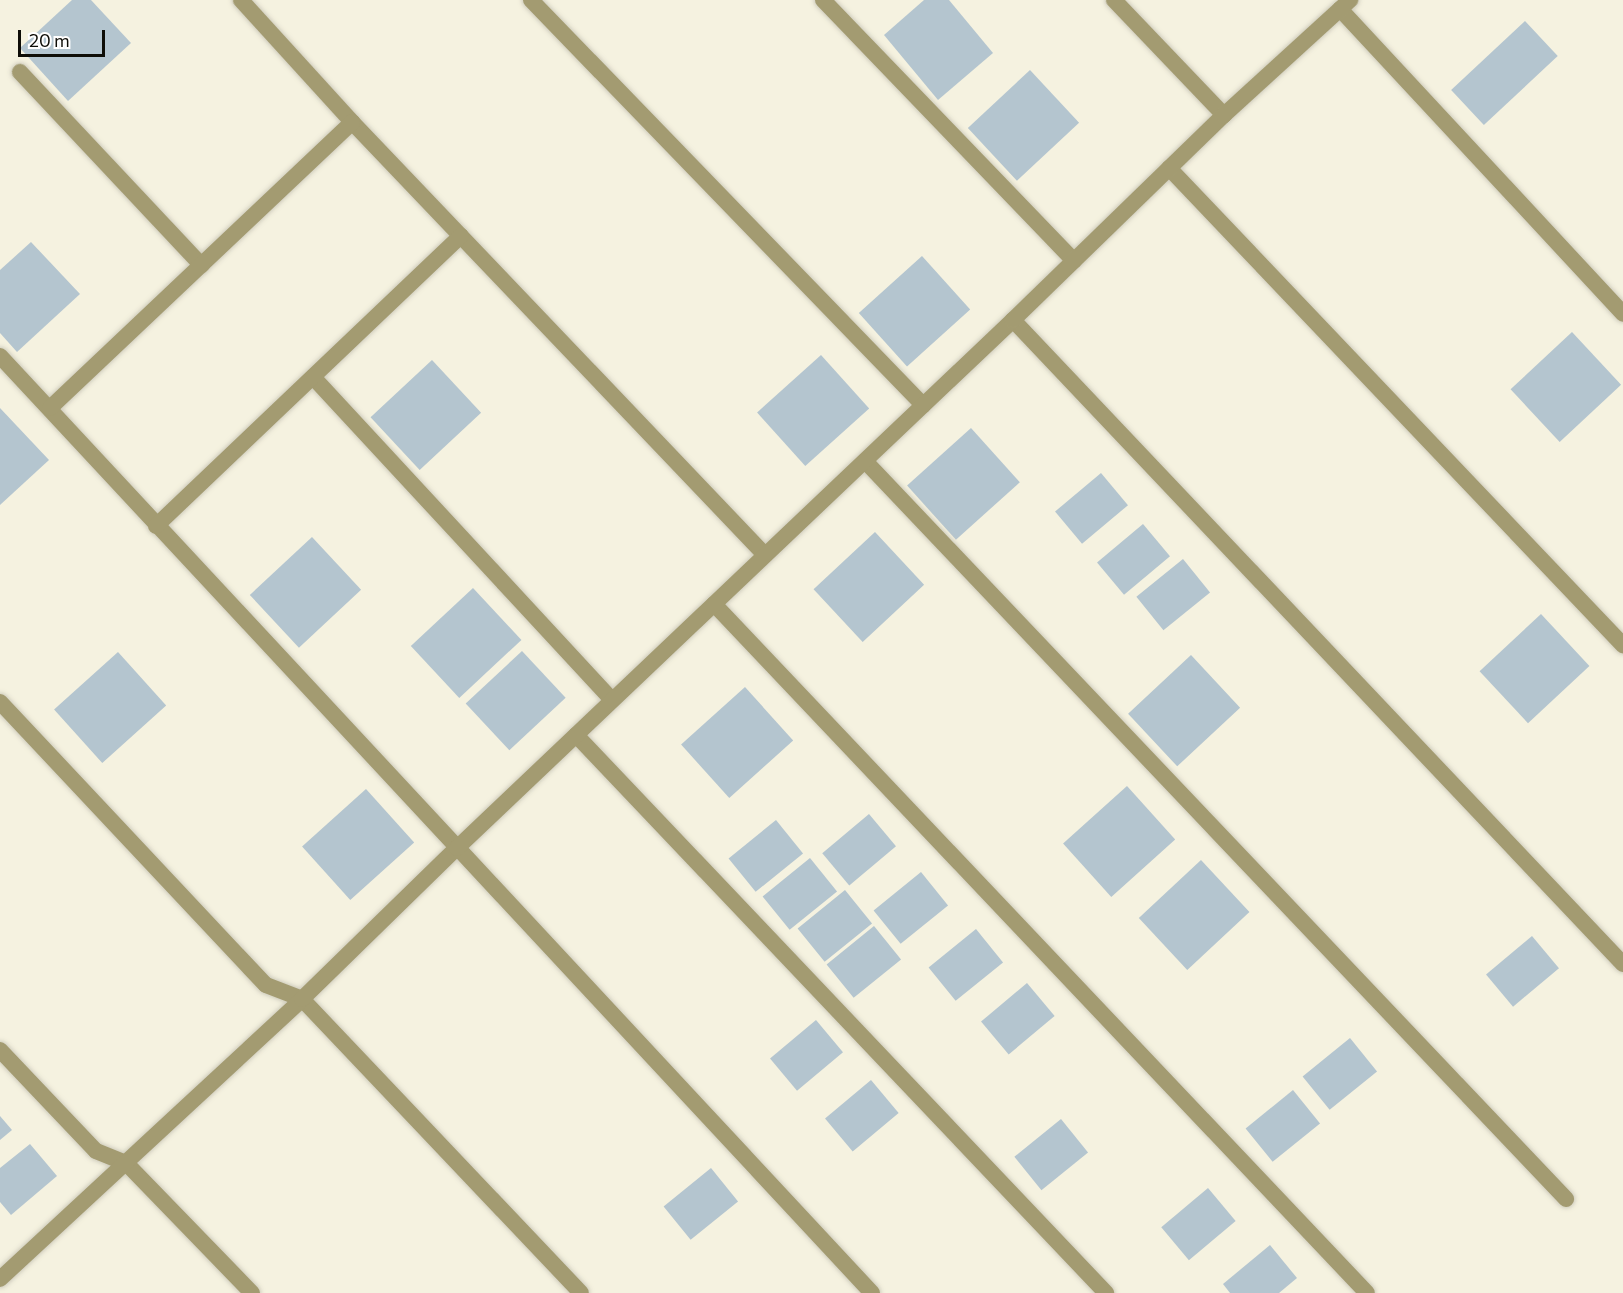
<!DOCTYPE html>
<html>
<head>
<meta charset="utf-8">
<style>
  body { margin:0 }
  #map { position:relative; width:1623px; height:1293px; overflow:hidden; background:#f5f2e0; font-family:Commissioner,sans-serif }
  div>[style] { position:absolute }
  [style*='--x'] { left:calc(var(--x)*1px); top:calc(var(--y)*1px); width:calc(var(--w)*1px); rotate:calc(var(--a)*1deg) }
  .building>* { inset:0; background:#b4c5cf; transform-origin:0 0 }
  .roads { filter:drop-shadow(0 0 2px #d0cdbd) drop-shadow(0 0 2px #d0cdbd) }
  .minor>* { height:16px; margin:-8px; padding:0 8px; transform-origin:8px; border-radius:8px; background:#a39b71 }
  span { translate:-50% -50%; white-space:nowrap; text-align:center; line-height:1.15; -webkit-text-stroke:4.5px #fff; paint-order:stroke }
  .scale { position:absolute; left:18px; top:30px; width:87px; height:27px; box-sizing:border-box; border:3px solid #0e0d07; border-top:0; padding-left:8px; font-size:18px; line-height:21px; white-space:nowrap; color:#0e0d07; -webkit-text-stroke:4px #fff; paint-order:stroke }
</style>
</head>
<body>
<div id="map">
  <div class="building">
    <div style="clip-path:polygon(72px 0,91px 0,131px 43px,68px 101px,20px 48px)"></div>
    <div style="clip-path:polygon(924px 0,949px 0,993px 53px,938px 100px,884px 35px)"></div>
    <div style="left:1525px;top:21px;width:48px;height:101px;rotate:47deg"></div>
    <div style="left:1030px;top:70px;width:72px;height:85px;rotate:47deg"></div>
    <div style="clip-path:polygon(31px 242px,80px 294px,17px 352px,0 333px,0 270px)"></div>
    <div style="left:922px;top:256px;width:72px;height:85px;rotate:48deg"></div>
    <div style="left:1572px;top:332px;width:72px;height:84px;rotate:47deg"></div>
    <div style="left:821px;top:355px;width:72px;height:86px;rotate:48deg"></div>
    <div style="left:432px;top:360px;width:72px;height:84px;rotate:47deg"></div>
    <div style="clip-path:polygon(0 408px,49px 460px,0 505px)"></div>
    <div style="left:971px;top:428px;width:73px;height:86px;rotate:48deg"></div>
    <div style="left:1101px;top:473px;width:42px;height:60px;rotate:50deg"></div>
    <div style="left:1143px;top:524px;width:42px;height:60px;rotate:50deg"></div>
    <div style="left:875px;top:532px;width:72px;height:84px;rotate:47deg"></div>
    <div style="left:312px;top:537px;width:72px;height:85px;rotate:47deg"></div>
    <div style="left:1183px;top:559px;width:43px;height:60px;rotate:51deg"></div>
    <div style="left:473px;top:588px;width:71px;height:85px;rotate:47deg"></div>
    <div style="left:1541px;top:614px;width:71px;height:84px;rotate:47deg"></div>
    <div style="left:522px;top:651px;width:64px;height:77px;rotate:47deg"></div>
    <div style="left:118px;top:652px;width:72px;height:86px;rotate:48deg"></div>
    <div style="left:1191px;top:655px;width:72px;height:86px;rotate:47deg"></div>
    <div style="left:745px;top:687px;width:72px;height:86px;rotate:48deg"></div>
    <div style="left:1127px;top:786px;width:72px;height:86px;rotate:48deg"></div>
    <div style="left:366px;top:789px;width:72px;height:86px;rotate:48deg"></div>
    <div style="left:869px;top:814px;width:42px;height:61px;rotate:50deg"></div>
    <div style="left:776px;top:820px;width:43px;height:61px;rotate:51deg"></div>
    <div style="left:810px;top:858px;width:43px;height:61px;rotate:51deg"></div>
    <div style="left:1201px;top:860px;width:71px;height:85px;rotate:47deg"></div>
    <div style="left:921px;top:872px;width:43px;height:61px;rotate:51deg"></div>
    <div style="left:845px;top:890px;width:43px;height:61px;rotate:51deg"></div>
    <div style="left:874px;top:926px;width:43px;height:61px;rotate:51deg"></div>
    <div style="left:976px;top:929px;width:43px;height:61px;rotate:51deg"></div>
    <div style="left:1532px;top:936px;width:42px;height:60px;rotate:50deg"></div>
    <div style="left:1027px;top:983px;width:43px;height:60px;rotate:50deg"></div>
    <div style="left:816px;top:1020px;width:42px;height:60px;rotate:50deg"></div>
    <div style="left:1350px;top:1038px;width:43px;height:61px;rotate:51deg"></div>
    <div style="left:871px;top:1080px;width:43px;height:60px;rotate:50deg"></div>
    <div style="left:1293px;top:1090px;width:43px;height:61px;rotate:51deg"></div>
    <div style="clip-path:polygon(0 1116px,12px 1130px,0 1140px)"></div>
    <div style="left:1061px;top:1119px;width:43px;height:60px;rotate:51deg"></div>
    <div style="clip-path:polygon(30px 1144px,57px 1176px,11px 1215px,0 1202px,0 1168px)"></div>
    <div style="left:711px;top:1168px;width:43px;height:61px;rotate:51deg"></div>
    <div style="left:1208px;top:1188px;width:43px;height:61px;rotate:50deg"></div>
    <div style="clip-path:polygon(1270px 1245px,1297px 1278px,1279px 1293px,1230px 1293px,1223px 1284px)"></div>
  </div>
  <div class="roads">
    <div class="minor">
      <div style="--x:241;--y:0;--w:165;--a:47.7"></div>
      <div style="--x:352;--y:122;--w:598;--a:46.35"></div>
      <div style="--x:531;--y:0;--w:564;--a:45.93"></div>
      <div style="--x:823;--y:0;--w:362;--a:46.1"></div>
      <div style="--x:1114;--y:0;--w:159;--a:46.3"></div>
      <div style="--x:1340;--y:9;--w:416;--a:47.1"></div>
      <div style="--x:20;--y:72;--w:265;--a:46.8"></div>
      <div style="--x:1169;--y:168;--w:659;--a:46.42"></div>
      <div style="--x:1013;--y:320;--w:887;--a:46.55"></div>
      <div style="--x:0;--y:356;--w:1280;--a:47.06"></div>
      <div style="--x:313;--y:377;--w:440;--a:47.2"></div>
      <div style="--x:50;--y:408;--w:416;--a:-43.4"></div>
      <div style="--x:865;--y:461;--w:1018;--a:46.47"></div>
      <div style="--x:156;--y:526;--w:421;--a:-43.6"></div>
      <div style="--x:714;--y:604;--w:949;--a:46.54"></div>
      <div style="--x:0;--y:702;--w:388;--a:46.8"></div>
      <div style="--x:266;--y:985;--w:39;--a:21"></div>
      <div style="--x:302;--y:999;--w:405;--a:46.5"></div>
      <div style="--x:576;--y:735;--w:770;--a:46.47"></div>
      <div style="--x:0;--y:1050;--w:139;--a:46.5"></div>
      <div style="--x:96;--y:1151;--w:32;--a:22"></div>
      <div style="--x:126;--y:1163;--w:181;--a:45.9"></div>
      <div style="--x:0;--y:1279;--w:412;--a:-42.8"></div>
      <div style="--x:302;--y:999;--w:216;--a:-44.3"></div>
      <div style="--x:457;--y:848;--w:767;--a:-43.52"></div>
      <div style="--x:1013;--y:320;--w:294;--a:-44.2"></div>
      <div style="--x:1224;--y:115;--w:171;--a:-42.4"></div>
    </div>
  </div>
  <div class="scale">20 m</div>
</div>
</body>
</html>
